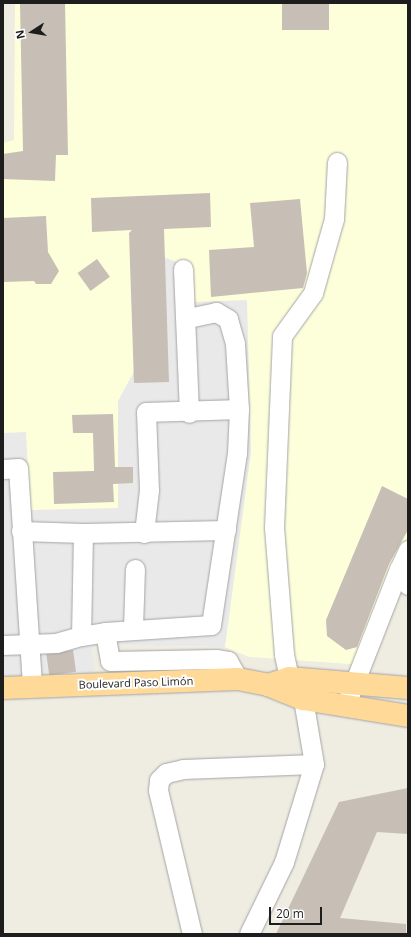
<!DOCTYPE html>
<html>
<head>
<meta charset="utf-8">
<style>
  body { margin:0 }
  #map { position:relative; width:411px; height:937px; overflow:hidden; background:#efece2; font-family:"Open Sans",sans-serif }
  div>[style] { position:absolute }
  [style*='--x'] { left:calc(var(--x)*1px); top:calc(var(--y)*1px); width:calc(var(--w)*1px); rotate:calc(var(--a)*1deg) }
  .education>* { inset:0; background:#fdffdb }
  .parking>* { inset:0; background:#e9e9e9 }
  .building>* { inset:0; background:#c7beb5; transform-origin:0 0 }
  .roads { filter:drop-shadow(0 0 1px #a4a4a4) drop-shadow(0 0 1px #a4a4a4) }
  .minor>* { height:19px; margin:-9.5px; padding:0 9.5px; transform-origin:9.5px; border-radius:9.5px; background:#fff }
  .major>* { height:22px; margin:-11px; padding:0 11px; transform-origin:11px; border-radius:11px; background:#ffd997 }
  span { translate:-50% -50%; white-space:nowrap; text-align:center; line-height:1.15; -webkit-text-stroke:4px #fff; paint-order:stroke }
  .street-label { font-size:11px; color:#1d1d1d }
  .frame { position:absolute; inset:0; border:4px solid #1d1d1d; pointer-events:none }
  .north { position:absolute; left:12px; top:12px; width:40px; height:40px; -webkit-text-stroke:3px #fff; paint-order:stroke; rotate:258deg; font-size:11px; font-weight:700; line-height:16px; text-align:center; color:#1d1d1d }
  .north::after { content:''; display:block; margin:auto; width:14px; height:18px; background:#1d1d1d; clip-path:polygon(50% 0,100% 100%,50% 72%,0 100%) }
  .scale { position:absolute; left:269px; top:907px; width:53px; height:18px; box-sizing:border-box; border:2px solid #1d1d1d; border-top:0; padding-left:5px; font-size:12px; line-height:14px; white-space:nowrap; color:#1d1d1d; -webkit-text-stroke:3px #fff; paint-order:stroke }
</style>
</head>
<body>
<div id="map">
  <div class="education">
    <div style="clip-path:polygon(15px 3px,408px 3px,408px 569px,364px 665px,249px 657px,225px 647px,92px 645px,3px 678px,3px 143px,14px 140px)"></div>
  </div>
  <div class="parking">
    <div style="clip-path:polygon(133px 247px,192px 267px,194px 302px,247px 300px,251px 452px,225px 647px,92px 645px,94px 675px,3px 678px,3px 433px,26px 432px,30px 510px,118px 508px,118px 401px,137px 366px)"></div>
  </div>
  <div class="building">
    <div style="clip-path:polygon(20px 3px,65px 3px,68px 155px,56px 155px,55px 181px,3px 179px,3px 154px,23px 151px)"></div>
    <div style="left:282px;top:3px;width:47px;height:27px"></div>
    <div style="clip-path:polygon(210px 193px,211px 227px,164px 229px,169px 382px,134px 383px,129px 233px,132px 230px,92px 232px,91px 198px)"></div>
    <div style="clip-path:polygon(300px 199px,307px 273px,303px 288px,211px 297px,209px 250px,254px 247px,250px 203px)"></div>
    <div style="clip-path:polygon(46px 216px,48px 252px,59px 271px,51px 284px,36px 284px,34px 281px,3px 282px,3px 218px)"></div>
    <div style="left:97px;top:259px;width:22px;height:24px;rotate:54deg"></div>
    <div style="clip-path:polygon(113px 414px,115px 467px,133px 467px,133px 483px,113px 484px,114px 502px,54px 504px,53px 472px,94px 471px,93px 433px,73px 433px,72px 415px)"></div>
    <div style="clip-path:polygon(382px 486px,408px 499px,408px 530px,389px 564px,357px 647px,346px 650px,327px 636px,326px 620px)"></div>
    <div style="left:73px;top:650px;width:22px;height:27px;rotate:82deg"></div>
    <div style="clip-path:polygon(408px 788px,408px 834px,377px 832px,340px 918px,406px 924px,406px 934px,276px 934px,339px 802px)"></div>
  </div>
  <div class="roads">
    <div class="minor">
      <div style="--x:183;--y:269;--w:144;--a:87.6"></div>
      <div style="--x:188;--y:318;--w:29;--a:-12"></div>
      <div style="--x:216;--y:312;--w:14;--a:30"></div>
      <div style="--x:228;--y:319;--w:26;--a:74"></div>
      <div style="--x:235;--y:344;--w:65;--a:86.5"></div>
      <div style="--x:239;--y:409;--w:44;--a:92.6"></div>
      <div style="--x:237;--y:453;--w:174;--a:98.6"></div>
      <div style="--x:211;--y:625;--w:106;--a:176.2"></div>
      <div style="--x:105;--y:632;--w:29;--a:80"></div>
      <div style="--x:110;--y:661;--w:106;--a:-1.1"></div>
      <div style="--x:216;--y:659;--w:12;--a:9"></div>
      <div style="--x:228;--y:661;--w:21;--a:61"></div>
      <div style="--x:3;--y:469;--w:15;--a:-4"></div>
      <div style="--x:18;--y:468;--w:219;--a:86.3"></div>
      <div style="--x:21;--y:531;--w:62;--a:1.8"></div>
      <div style="--x:83;--y:533;--w:143;--a:-1.2"></div>
      <div style="--x:83;--y:533;--w:103;--a:91.1"></div>
      <div style="--x:81;--y:636;--w:24;--a:-9"></div>
      <div style="--x:144;--y:533;--w:43;--a:-83.4"></div>
      <div style="--x:149;--y:490;--w:78;--a:-92.2"></div>
      <div style="--x:146;--y:412;--w:93;--a:-1.8"></div>
      <div style="--x:408;--y:550;--w:21;--a:115"></div>
      <div style="--x:399;--y:569;--w:18;--a:61"></div>
      <div style="--x:133;--y:628;--w:59;--a:-88.1"></div>
      <div style="--x:3;--y:645;--w:53;--a:-2.2"></div>
      <div style="--x:56;--y:643;--w:26;--a:-16"></div>
      <div style="--x:289;--y:678;--w:25;--a:-102"></div>
      <div style="--x:284;--y:654;--w:126;--a:-94.5"></div>
      <div style="--x:274;--y:528;--w:192;--a:-87.6"></div>
      <div style="--x:282;--y:336;--w:53;--a:-54.2"></div>
      <div style="--x:313;--y:293;--w:77;--a:-74.2"></div>
      <div style="--x:334;--y:219;--w:57;--a:-87"></div>
      <div style="--x:346;--y:704;--w:145;--a:-68.6"></div>
      <div style="--x:192;--y:934;--w:148;--a:-103.3"></div>
      <div style="--x:158;--y:790;--w:10;--a:-84"></div>
      <div style="--x:159;--y:780;--w:10;--a:-45"></div>
      <div style="--x:166;--y:773;--w:17;--a:-13"></div>
      <div style="--x:183;--y:769;--w:131;--a:-2.2"></div>
      <div style="--x:314;--y:764;--w:66;--a:-99.6"></div>
      <div style="--x:249;--y:934;--w:80;--a:-64.1"></div>
      <div style="--x:284;--y:862;--w:102;--a:-73"></div>
    </div>
    <div class="major">
      <div style="--x:268;--y:685;--w:22;--a:-18"></div>
      <div style="--x:289;--y:678;--w:119;--a:4.8"></div>
      <div style="--x:3;--y:688;--w:235;--a:-2.2"></div>
      <div style="--x:238;--y:679;--w:31;--a:11"></div>
      <div style="--x:268;--y:685;--w:38;--a:22"></div>
      <div style="--x:303;--y:699;--w:106;--a:9.2"></div>
    </div>
  </div>
  <div class="street-label">
    <span style="left:136px;top:683px;rotate:-2deg">Boulevard Paso Limón</span>
  </div>
  <div class="frame"></div>
  <div class="north">N</div>
  <div class="scale">20 m</div>
</div>
</body>
</html>
